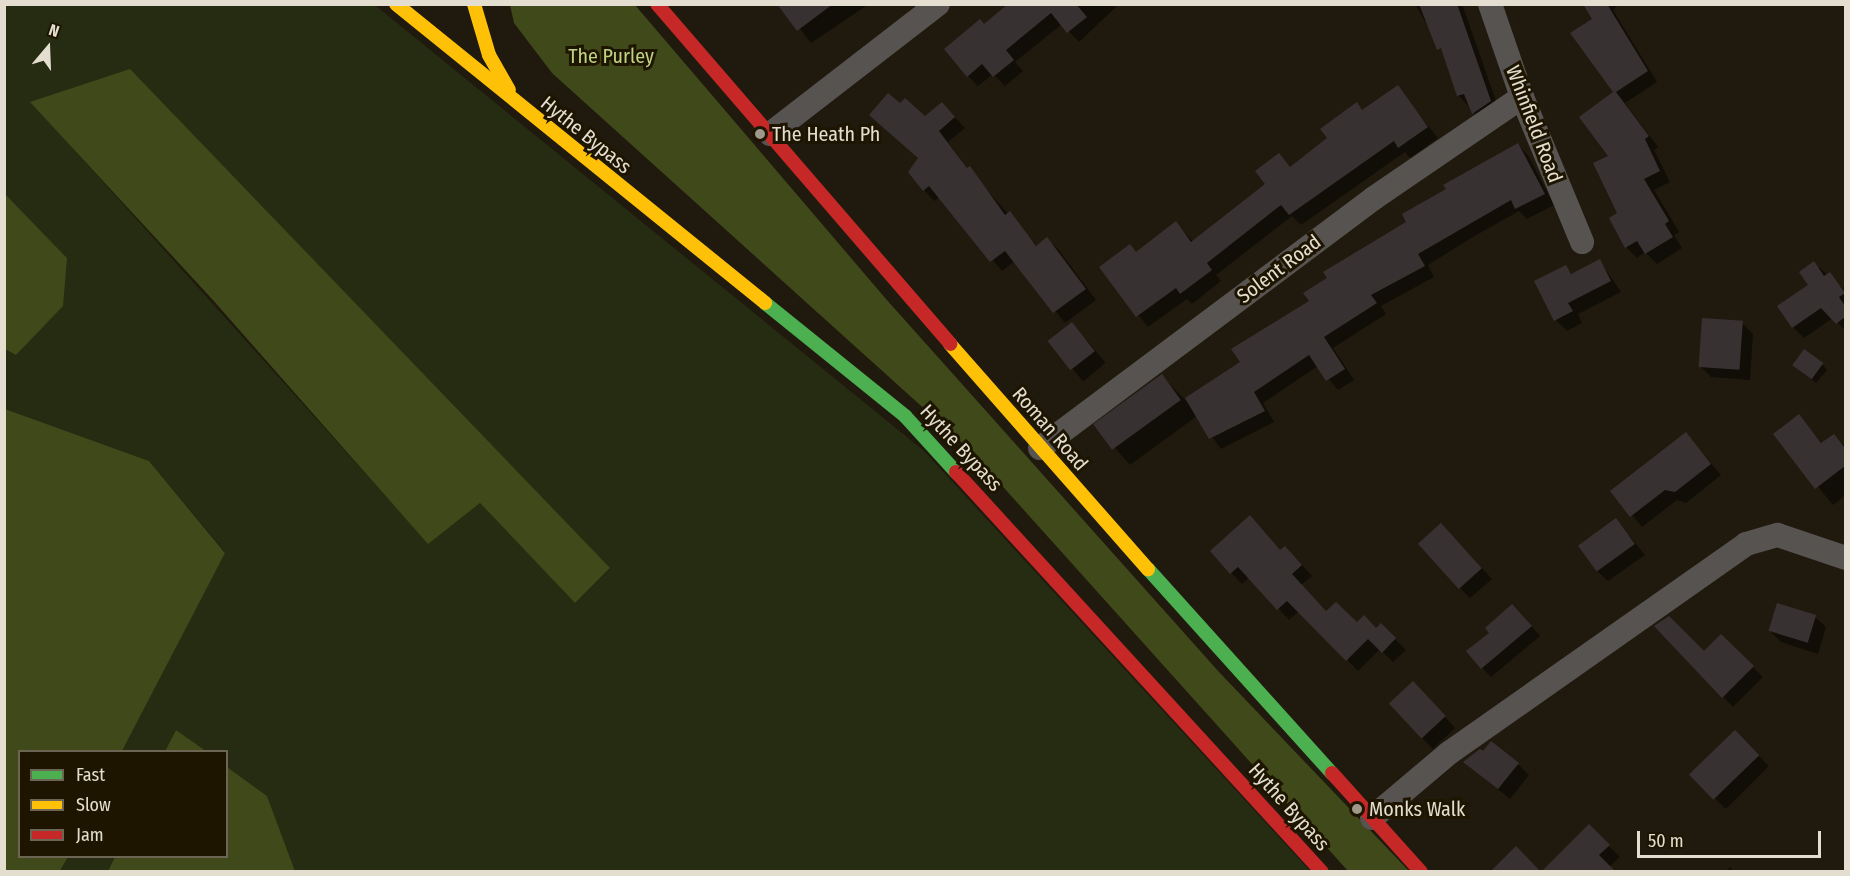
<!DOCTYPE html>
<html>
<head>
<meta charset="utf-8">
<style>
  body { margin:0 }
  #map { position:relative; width:1850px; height:876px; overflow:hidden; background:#201a0e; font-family:"Fira Sans Condensed",sans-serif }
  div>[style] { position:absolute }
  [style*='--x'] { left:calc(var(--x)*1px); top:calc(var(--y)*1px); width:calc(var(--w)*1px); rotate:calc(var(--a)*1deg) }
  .green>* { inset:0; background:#262c11 }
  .forest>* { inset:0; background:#3f4919 }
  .shadow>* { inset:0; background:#0007; transform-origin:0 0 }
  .building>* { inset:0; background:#383132; transform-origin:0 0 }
  .street>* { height:24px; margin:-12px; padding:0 12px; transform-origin:12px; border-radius:12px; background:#575351 }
  .fast>* { height:14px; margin:-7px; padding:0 7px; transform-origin:7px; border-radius:7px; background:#4caf50 }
  .slow>* { height:14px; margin:-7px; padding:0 7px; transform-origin:7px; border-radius:7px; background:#ffc107 }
  .jam>* { height:14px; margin:-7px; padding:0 7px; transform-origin:7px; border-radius:7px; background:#c62828 }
  .dots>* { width:16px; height:16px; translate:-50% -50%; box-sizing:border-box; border:3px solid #1e1500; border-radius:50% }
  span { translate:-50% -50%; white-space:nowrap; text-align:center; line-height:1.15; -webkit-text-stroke:6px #1e1500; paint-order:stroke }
  .park-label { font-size:20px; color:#bfd483 }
  .street-label { font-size:20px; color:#e4ded0 }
  .poi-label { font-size:20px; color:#e4ded0 }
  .left { translate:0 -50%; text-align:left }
  .frame { position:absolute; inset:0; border:6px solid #e4ded0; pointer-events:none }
  .legend { position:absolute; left:18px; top:750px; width:210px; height:108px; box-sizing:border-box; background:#1e1500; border:2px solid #6d6553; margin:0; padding:8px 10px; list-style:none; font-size:18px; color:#e4ded0 }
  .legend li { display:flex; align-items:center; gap:12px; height:30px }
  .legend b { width:30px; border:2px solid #6d6553 }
  .north { position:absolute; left:18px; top:18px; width:60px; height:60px; -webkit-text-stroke:4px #1e1500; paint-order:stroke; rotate:19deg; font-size:16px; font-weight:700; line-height:24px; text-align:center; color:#e4ded0 }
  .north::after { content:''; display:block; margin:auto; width:21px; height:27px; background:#e4ded0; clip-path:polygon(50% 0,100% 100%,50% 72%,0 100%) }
  .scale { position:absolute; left:1637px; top:831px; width:184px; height:27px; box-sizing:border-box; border:3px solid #e4ded0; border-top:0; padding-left:8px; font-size:18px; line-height:21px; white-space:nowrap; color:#e4ded0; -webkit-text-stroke:4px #1e1500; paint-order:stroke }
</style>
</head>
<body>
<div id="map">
  <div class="green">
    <div style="clip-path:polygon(evenodd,5px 5px,376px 6px,924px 451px,1310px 871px,295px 871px,267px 796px,227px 767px,226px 752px,206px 751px,176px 730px,165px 751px,122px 751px,225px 552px,149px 461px,5px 409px,5px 349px,17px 355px,67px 258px,5px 194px,5px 5px,31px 102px,610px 568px,610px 569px,575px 603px,480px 503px,428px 543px,31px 102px)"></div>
    <div style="clip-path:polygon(68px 857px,115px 857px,108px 871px,60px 872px)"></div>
  </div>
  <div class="forest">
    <div style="clip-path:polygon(510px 5px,635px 5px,886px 299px,1219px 672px,1409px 871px,1348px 871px,970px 450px,552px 73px,514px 23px)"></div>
    <div style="clip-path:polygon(130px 69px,610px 568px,575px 603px,480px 503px,428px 544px,212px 299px,30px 102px)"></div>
    <div style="clip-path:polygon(5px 194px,67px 258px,63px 306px,16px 355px,5px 349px)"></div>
    <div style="clip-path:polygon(5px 409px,149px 461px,225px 553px,122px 751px,20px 752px,20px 856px,68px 857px,60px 871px,5px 871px)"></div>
    <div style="clip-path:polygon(176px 730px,206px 751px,165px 751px)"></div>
    <div style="clip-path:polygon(227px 767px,267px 796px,295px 871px,108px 871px,115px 857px,226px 856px)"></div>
  </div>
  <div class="shadow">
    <div style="clip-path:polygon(781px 4px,869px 4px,811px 43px)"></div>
    <div style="clip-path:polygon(1011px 4px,1116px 4px,1117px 6px,1079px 42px,1062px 24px,1015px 62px,1023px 71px,1005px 86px,993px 74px,978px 86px,968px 76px,985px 26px)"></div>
    <div style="clip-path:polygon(1415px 4px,1462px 4px,1500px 112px,1484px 123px,1459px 96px,1445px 55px)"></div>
    <div style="clip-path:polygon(1585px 4px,1619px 4px,1613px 10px,1657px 82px,1625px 103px,1658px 147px,1654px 150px,1670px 182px,1654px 190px,1679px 232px,1674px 235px,1682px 248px,1657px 264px,1645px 252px,1637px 258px,1626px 247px,1619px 214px,1615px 92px,1594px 20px)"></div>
    <div style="clip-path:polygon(1397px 87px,1438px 138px,1410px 158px,1405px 152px,1301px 225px,1292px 216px,1216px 275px,1221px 281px,1192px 304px,1187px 299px,1148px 327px,1101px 268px,1137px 253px,1176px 223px,1193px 242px,1267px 184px,1279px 155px,1291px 168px,1329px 139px,1357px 104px,1363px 111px)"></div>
    <div style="clip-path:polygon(942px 104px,965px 128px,948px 142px,968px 169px,1037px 246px,1047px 239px,1058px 249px,1096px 300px,1065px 323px,1015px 261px,1002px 271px,940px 197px,934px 201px,924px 190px,919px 158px,900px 105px,925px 118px)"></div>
    <div style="clip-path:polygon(1518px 145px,1528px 155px,1554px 205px,1527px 219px,1519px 211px,1473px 237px,1428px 265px,1434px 277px,1381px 306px,1386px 314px,1333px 348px,1354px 380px,1338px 390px,1318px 366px,1263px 403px,1274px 422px,1221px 449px,1197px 416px,1130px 465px,1096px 426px,1162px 376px,1190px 405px,1448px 190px)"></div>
    <div style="clip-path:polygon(1600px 261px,1621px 292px,1578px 314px,1582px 323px,1567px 331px,1556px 320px,1565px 267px,1573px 275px)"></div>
    <div style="clip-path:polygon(1814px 263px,1846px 291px,1846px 331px,1833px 318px,1804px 338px,1793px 327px,1810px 285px)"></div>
    <div style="left:1072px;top:323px;width:52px;height:29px;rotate:50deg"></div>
    <div style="clip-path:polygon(1742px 323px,1753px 334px,1750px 380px,1711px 377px,1700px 366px)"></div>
    <div style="clip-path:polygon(1822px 364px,1827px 370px,1816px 383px,1799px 370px)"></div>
    <div style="clip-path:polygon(1798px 416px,1823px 444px,1834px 436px,1846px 447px,1846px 495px,1833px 505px,1775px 434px)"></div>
    <div style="clip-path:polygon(1686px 434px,1721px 475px,1686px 503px,1677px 500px,1642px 527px,1612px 491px)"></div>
    <div style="clip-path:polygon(1616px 520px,1645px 555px,1608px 581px,1597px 571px)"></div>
    <div style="clip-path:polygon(1452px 536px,1492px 579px,1470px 598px,1460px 588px)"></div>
    <div style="clip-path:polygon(1281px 551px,1296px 558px,1312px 576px,1301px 585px,1327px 613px,1376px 630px,1381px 626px,1406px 650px,1393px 662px,1380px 649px,1358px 671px,1299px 611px,1289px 620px,1250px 577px,1242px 584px,1212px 552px)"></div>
    <div style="clip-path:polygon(1522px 615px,1540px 636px,1491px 677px,1482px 668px)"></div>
    <div style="clip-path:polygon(1815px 617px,1826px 627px,1818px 654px,1781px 642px,1770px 631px)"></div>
    <div style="clip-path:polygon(1656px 626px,1704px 653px,1721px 636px,1763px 677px,1733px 707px)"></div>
    <div style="clip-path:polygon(1424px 694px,1455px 728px,1433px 749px,1422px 738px)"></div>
    <div style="left:1735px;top:732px;width:48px;height:61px;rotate:45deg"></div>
    <div style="clip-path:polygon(1465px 762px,1518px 764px,1529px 775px,1510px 799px)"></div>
    <div style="clip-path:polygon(1589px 826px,1620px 857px,1609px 867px,1543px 872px)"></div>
    <div style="clip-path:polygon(1730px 867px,1734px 872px,1726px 872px)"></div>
  </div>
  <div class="building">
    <div style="clip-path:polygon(777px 4px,833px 4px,797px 31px)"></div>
    <div style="clip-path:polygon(1008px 4px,1076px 4px,1087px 17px,1067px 33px,1051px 13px,1006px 50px,1014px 60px,993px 77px,982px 64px,967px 77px,944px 49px,980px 19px,984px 24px)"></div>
    <div style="clip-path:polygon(1419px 4px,1457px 4px,1491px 101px,1472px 114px,1464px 94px,1457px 96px,1441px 48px,1437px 50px)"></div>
    <div style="clip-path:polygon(1583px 4px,1607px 4px,1648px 71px,1616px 92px,1649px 136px,1645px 139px,1660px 171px,1644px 179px,1669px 221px,1665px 224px,1673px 237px,1645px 254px,1637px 241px,1625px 248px,1609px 218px,1617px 213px,1593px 163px,1608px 156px,1579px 117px,1613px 92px,1570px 33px,1592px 19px)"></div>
    <div style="clip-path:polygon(1398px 85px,1428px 127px,1398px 148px,1394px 141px,1289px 215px,1281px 205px,1207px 263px,1212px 270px,1180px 294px,1176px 288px,1136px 317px,1099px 267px,1130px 244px,1136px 252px,1176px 221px,1191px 242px,1265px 184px,1255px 171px,1279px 153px,1290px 167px,1327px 138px,1320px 129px,1357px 102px,1362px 110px)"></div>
    <div style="clip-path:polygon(888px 93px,900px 103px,905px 98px,925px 116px,942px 102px,955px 117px,939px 131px,967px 168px,970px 166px,1005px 215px,1010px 211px,1036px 246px,1047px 237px,1086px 289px,1053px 313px,1005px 251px,990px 262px,929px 186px,923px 191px,908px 172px,918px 158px,869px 115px)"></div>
    <div style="clip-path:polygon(1518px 143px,1545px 194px,1515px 209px,1511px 200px,1418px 254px,1425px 266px,1371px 295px,1377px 303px,1324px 337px,1345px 369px,1326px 381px,1309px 355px,1254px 392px,1265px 411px,1209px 439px,1185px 398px,1240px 362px,1231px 349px,1309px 301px,1303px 293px,1327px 278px,1323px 272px,1406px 222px,1402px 214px,1446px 189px,1443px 185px)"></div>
    <div style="clip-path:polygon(1600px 259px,1611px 281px,1568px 303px,1573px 311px,1554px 321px,1534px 281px,1566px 265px,1571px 274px)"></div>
    <div style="clip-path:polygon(1814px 261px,1824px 276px,1830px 272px,1845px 293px,1839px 297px,1845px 306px,1845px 317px,1836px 324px,1821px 308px,1792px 328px,1777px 306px,1808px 285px,1799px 272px)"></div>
    <div style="left:1702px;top:318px;width:41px;height:49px;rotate:4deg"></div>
    <div style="left:1072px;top:322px;width:37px;height:31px;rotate:52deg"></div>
    <div style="left:1804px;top:349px;width:24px;height:20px;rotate:36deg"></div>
    <div style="left:1162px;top:374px;width:32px;height:85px;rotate:54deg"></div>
    <div style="clip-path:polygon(1799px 414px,1821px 443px,1834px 434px,1845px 448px,1845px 466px,1815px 489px,1773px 434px)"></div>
    <div style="clip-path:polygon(1686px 432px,1711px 464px,1675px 492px,1665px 490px,1630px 517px,1610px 491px)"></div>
    <div style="clip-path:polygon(1250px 515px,1280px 550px,1285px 546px,1302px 565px,1292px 574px,1326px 611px,1336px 602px,1357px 622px,1364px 615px,1376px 628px,1381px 623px,1396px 638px,1382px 653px,1368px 639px,1346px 661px,1287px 601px,1277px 610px,1238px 567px,1230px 574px,1210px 551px)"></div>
    <div style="left:1616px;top:518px;width:32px;height:47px;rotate:54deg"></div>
    <div style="left:1441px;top:523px;width:61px;height:31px;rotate:48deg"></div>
    <div style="left:1777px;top:603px;width:41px;height:29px;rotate:17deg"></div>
    <div style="clip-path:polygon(1512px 604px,1532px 626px,1481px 669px,1466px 651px,1489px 633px,1485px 628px)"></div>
    <div style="clip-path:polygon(1669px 616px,1704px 651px,1721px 634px,1754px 666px,1722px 698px,1654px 626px)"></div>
    <div style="left:1413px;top:681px;width:48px;height:33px;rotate:47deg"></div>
    <div style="left:1735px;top:730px;width:35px;height:64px;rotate:46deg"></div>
    <div style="clip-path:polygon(1491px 741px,1519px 763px,1498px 789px,1463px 762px,1480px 749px,1483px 751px)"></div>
    <div style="clip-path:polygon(1589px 824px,1610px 845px,1599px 855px,1616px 872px,1541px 872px)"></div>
    <div style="clip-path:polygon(1516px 846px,1541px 872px,1490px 872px)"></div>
  </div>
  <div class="street">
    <div style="--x:1490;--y:4;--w:98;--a:71"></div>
    <div style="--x:1522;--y:97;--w:157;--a:67.5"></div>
    <div style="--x:770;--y:134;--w:212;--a:-37.7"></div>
    <div style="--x:1040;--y:448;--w:417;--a:-36.8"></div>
    <div style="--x:1374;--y:198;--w:179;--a:-34.3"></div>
    <div style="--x:1372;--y:818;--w:101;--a:-40.2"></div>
    <div style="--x:1449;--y:753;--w:363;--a:-35.1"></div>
    <div style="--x:1746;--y:544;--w:33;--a:-16"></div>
    <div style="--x:1778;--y:535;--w:72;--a:18.7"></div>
  </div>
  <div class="fast">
    <div style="--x:765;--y:303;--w:180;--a:38.9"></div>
    <div style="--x:905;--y:416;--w:76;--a:47.7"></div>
    <div style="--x:1148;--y:569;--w:275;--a:48"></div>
  </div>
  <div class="slow">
    <div style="--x:396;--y:4;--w:475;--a:39"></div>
    <div style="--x:474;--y:4;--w:53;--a:73.6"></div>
    <div style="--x:489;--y:55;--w:40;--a:60.3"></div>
    <div style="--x:950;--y:344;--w:300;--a:48.7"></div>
  </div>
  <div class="jam">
    <div style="--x:657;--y:4;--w:449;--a:49.2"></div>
    <div style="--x:956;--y:472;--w:542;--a:47.54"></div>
    <div style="--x:1332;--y:773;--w:133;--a:48"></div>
  </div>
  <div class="dots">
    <div style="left:760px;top:134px;background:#9f998c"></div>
    <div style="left:1357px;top:809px;background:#9f998c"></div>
  </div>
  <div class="park-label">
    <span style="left:611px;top:56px">The Purley</span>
  </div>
  <div class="street-label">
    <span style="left:1534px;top:124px;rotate:69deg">Whinfield Road</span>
    <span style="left:586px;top:135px;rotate:39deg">Hythe Bypass</span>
    <span style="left:1279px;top:269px;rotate:-37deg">Solent Road</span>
    <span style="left:1050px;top:429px;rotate:49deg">Roman Road</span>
    <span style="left:961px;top:448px;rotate:47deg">Hythe Bypass</span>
    <span style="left:1289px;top:807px;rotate:48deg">Hythe Bypass</span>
  </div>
  <div class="poi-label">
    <span class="left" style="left:772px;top:134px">The Heath Ph</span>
    <span class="left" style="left:1369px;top:809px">Monks Walk</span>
  </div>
  <div class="frame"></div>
  <ul class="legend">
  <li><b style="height:8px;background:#4caf50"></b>Fast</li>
  <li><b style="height:8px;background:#ffc107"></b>Slow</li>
  <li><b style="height:8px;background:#c62828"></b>Jam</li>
  </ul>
  <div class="north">N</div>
  <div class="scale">50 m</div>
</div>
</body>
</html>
